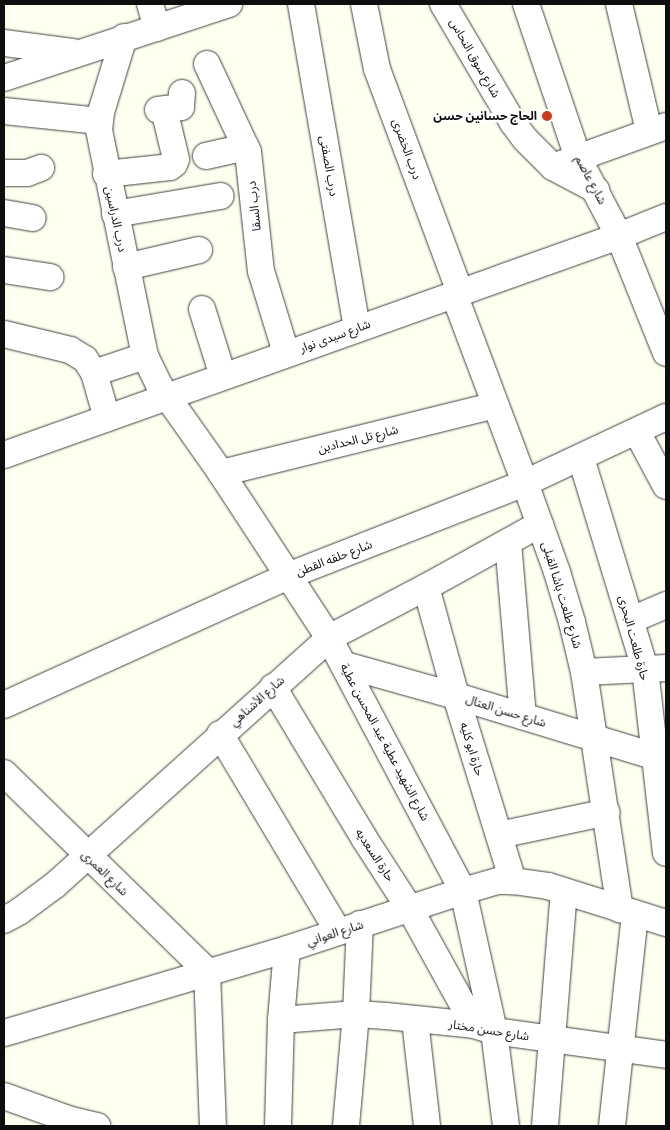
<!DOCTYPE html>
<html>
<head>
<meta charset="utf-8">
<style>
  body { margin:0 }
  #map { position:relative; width:670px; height:1130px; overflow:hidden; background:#fffff0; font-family:"IBM Plex Serif","Noto Sans Arabic",serif }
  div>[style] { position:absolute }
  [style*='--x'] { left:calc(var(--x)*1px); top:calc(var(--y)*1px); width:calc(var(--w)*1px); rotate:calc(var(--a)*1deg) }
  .roads { filter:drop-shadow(0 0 1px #414141) drop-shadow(0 0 1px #414141) }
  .minor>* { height:26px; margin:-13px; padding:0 13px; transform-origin:13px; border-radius:13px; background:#fff }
  .dots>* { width:14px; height:14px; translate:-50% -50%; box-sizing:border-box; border:2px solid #fff; border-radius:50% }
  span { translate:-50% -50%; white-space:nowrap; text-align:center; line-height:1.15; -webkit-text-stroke:5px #fff; paint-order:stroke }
  .street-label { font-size:12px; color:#0e0e0e }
  .poi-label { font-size:12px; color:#0e0e0e; font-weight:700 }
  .right { translate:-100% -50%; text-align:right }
  .frame { position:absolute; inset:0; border:5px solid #0e0e0e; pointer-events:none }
</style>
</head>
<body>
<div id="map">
  <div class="roads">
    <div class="minor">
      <div style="--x:150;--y:4;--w:25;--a:74"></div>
      <div style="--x:301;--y:4;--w:329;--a:80.2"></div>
      <div style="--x:364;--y:4;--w:66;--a:78.7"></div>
      <div style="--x:377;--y:69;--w:238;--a:69.6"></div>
      <div style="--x:443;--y:4;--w:138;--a:59.5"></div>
      <div style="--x:513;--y:123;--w:20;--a:53"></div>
      <div style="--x:525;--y:139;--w:40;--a:45"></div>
      <div style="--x:553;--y:167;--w:49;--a:28.1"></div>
      <div style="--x:526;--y:4;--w:163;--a:71.3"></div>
      <div style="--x:578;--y:158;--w:88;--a:62.3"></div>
      <div style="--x:619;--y:236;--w:126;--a:68.1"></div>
      <div style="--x:619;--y:4;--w:130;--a:76.7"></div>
      <div style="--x:124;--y:37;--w:78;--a:107"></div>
      <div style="--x:101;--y:112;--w:18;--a:96"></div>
      <div style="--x:99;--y:130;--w:231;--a:78.5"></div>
      <div style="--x:145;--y:356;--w:32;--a:64"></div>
      <div style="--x:159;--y:385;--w:108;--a:54.8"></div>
      <div style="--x:221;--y:473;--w:197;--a:56.8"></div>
      <div style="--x:329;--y:638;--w:286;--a:62.1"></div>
      <div style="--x:463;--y:891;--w:143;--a:77.5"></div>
      <div style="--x:494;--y:1031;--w:96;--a:82.8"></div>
      <div style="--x:4;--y:43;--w:69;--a:7.5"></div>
      <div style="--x:207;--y:64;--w:97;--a:65"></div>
      <div style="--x:248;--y:152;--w:120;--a:83.8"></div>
      <div style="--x:261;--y:271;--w:86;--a:73"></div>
      <div style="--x:4;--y:78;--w:237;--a:-18.2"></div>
      <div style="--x:158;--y:110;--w:23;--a:-7"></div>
      <div style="--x:181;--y:107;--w:14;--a:-86"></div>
      <div style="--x:4;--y:111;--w:96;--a:6"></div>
      <div style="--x:206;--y:156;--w:41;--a:-12.7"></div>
      <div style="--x:561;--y:164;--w:112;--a:-19.9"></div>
      <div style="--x:4;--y:173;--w:23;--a:0"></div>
      <div style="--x:27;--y:173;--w:15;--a:-20"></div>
      <div style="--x:106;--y:174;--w:64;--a:-6.2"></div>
      <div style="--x:170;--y:167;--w:5;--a:-37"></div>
      <div style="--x:174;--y:164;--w:5;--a:-68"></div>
      <div style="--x:176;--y:159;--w:51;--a:-103.5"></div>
      <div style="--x:4;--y:213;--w:29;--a:10"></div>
      <div style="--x:115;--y:214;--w:107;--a:-9.7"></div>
      <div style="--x:126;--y:267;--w:75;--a:-13.1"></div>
      <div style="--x:4;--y:270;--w:47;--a:8.7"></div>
      <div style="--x:454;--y:294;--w:202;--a:69.4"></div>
      <div style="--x:525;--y:483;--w:95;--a:70.2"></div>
      <div style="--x:557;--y:572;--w:52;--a:73.3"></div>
      <div style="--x:572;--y:622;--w:51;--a:76.5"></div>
      <div style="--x:584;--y:672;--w:240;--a:81.4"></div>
      <div style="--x:202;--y:309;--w:70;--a:72.6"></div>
      <div style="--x:4;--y:334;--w:68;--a:13.6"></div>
      <div style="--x:70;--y:350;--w:17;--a:31"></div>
      <div style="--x:85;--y:359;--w:17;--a:57"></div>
      <div style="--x:94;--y:373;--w:47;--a:73.9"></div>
      <div style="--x:94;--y:373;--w:54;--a:-18.4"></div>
      <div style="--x:637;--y:432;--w:61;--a:61.8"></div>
      <div style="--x:4;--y:455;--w:653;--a:-19.6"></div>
      <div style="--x:619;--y:236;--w:51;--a:-22"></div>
      <div style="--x:581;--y:458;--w:220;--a:73.1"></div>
      <div style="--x:645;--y:669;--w:185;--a:83.5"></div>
      <div style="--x:221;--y:473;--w:282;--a:-13.9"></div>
      <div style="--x:508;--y:542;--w:175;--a:85.1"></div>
      <div style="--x:426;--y:587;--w:113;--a:74.6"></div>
      <div style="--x:456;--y:696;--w:194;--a:72.9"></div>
      <div style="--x:631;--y:620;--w:38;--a:-23"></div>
      <div style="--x:345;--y:665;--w:115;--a:15.6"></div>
      <div style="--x:456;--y:696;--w:220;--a:16.9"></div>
      <div style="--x:584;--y:672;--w:82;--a:-2.8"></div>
      <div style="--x:273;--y:687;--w:176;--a:58.9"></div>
      <div style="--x:364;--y:838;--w:85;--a:57.1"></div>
      <div style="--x:410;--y:909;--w:132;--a:61.1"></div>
      <div style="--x:4;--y:705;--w:314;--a:-24.4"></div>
      <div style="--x:290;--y:575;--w:252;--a:-21.4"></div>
      <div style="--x:525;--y:483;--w:156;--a:-25.1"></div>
      <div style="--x:220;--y:734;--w:230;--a:59.1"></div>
      <div style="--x:4;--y:773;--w:284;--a:44.3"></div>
      <div style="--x:207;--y:971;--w:155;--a:87.8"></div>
      <div style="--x:499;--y:835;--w:110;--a:-12"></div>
      <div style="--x:4;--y:920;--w:18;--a:-29"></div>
      <div style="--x:20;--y:911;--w:44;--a:-36.6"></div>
      <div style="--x:55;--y:885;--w:369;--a:-42"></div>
      <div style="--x:329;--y:638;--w:110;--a:-27.7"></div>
      <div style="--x:426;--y:587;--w:130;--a:-28.9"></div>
      <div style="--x:281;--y:1020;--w:75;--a:-4.6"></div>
      <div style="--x:356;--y:1014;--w:30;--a:4"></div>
      <div style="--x:386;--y:1016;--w:88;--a:5.8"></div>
      <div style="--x:474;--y:1025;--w:21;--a:17"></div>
      <div style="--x:494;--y:1031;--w:174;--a:7.9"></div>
      <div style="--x:415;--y:1020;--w:107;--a:83.5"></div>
      <div style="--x:4;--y:1033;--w:295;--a:-16.5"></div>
      <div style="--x:287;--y:949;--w:185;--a:-18.2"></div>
      <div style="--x:463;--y:891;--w:37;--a:-16"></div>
      <div style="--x:499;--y:881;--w:14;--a:0"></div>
      <div style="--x:513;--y:881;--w:35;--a:8"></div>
      <div style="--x:548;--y:886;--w:124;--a:17.4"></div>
      <div style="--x:4;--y:1096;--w:71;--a:19.7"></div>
      <div style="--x:71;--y:1120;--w:27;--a:13"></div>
      <div style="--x:278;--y:1126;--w:106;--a:-88.4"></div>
      <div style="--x:281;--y:1020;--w:71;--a:-85.2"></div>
      <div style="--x:346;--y:1126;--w:112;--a:-84.9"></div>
      <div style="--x:356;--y:1014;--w:90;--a:-87.5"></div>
      <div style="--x:545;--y:1126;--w:235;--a:-85.4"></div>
      <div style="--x:612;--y:1126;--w:213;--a:-83.8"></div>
    </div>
  </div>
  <div class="dots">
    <div style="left:547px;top:116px;background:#ca3a1b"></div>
  </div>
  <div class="street-label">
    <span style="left:475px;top:58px;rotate:60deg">شارع سوق النحاس</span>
    <span style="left:407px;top:149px;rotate:70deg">درب الخضرى</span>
    <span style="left:329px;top:166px;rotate:80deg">درب الصفتى</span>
    <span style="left:591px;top:180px;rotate:62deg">شارع عاصم</span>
    <span style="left:254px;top:206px;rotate:-96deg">درب السقا</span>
    <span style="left:116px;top:219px;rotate:78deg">درب الدراسين</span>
    <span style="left:335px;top:336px;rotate:-20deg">شارع سيدى نوار</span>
    <span style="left:358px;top:439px;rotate:-14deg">شارع تل الحدادين</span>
    <span style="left:334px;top:558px;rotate:-21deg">شارع حلقه القطن</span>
    <span style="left:562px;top:595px;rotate:73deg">شارع طلعت باشا القبلى</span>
    <span style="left:634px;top:638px;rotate:75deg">حارة طلعت البحرى</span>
    <span style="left:257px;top:701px;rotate:-42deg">شارع الأشناهي</span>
    <span style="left:506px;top:711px;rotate:17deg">شارع حسن العتال</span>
    <span style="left:385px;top:742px;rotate:62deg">شارع الشهيد عطية عبد المحسن عطية</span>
    <span style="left:472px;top:749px;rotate:73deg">حارة ابو كليه</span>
    <span style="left:375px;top:855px;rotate:57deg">حارة السعديه</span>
    <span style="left:105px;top:873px;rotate:44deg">شارع العمرى</span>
    <span style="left:335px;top:933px;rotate:-18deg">شارع العواني</span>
    <span style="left:489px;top:1030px;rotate:9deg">شارع حسن مختار</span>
  </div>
  <div class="poi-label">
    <span class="right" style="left:537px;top:116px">الحاج حسانين حسن</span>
  </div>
  <div class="frame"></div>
</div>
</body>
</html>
